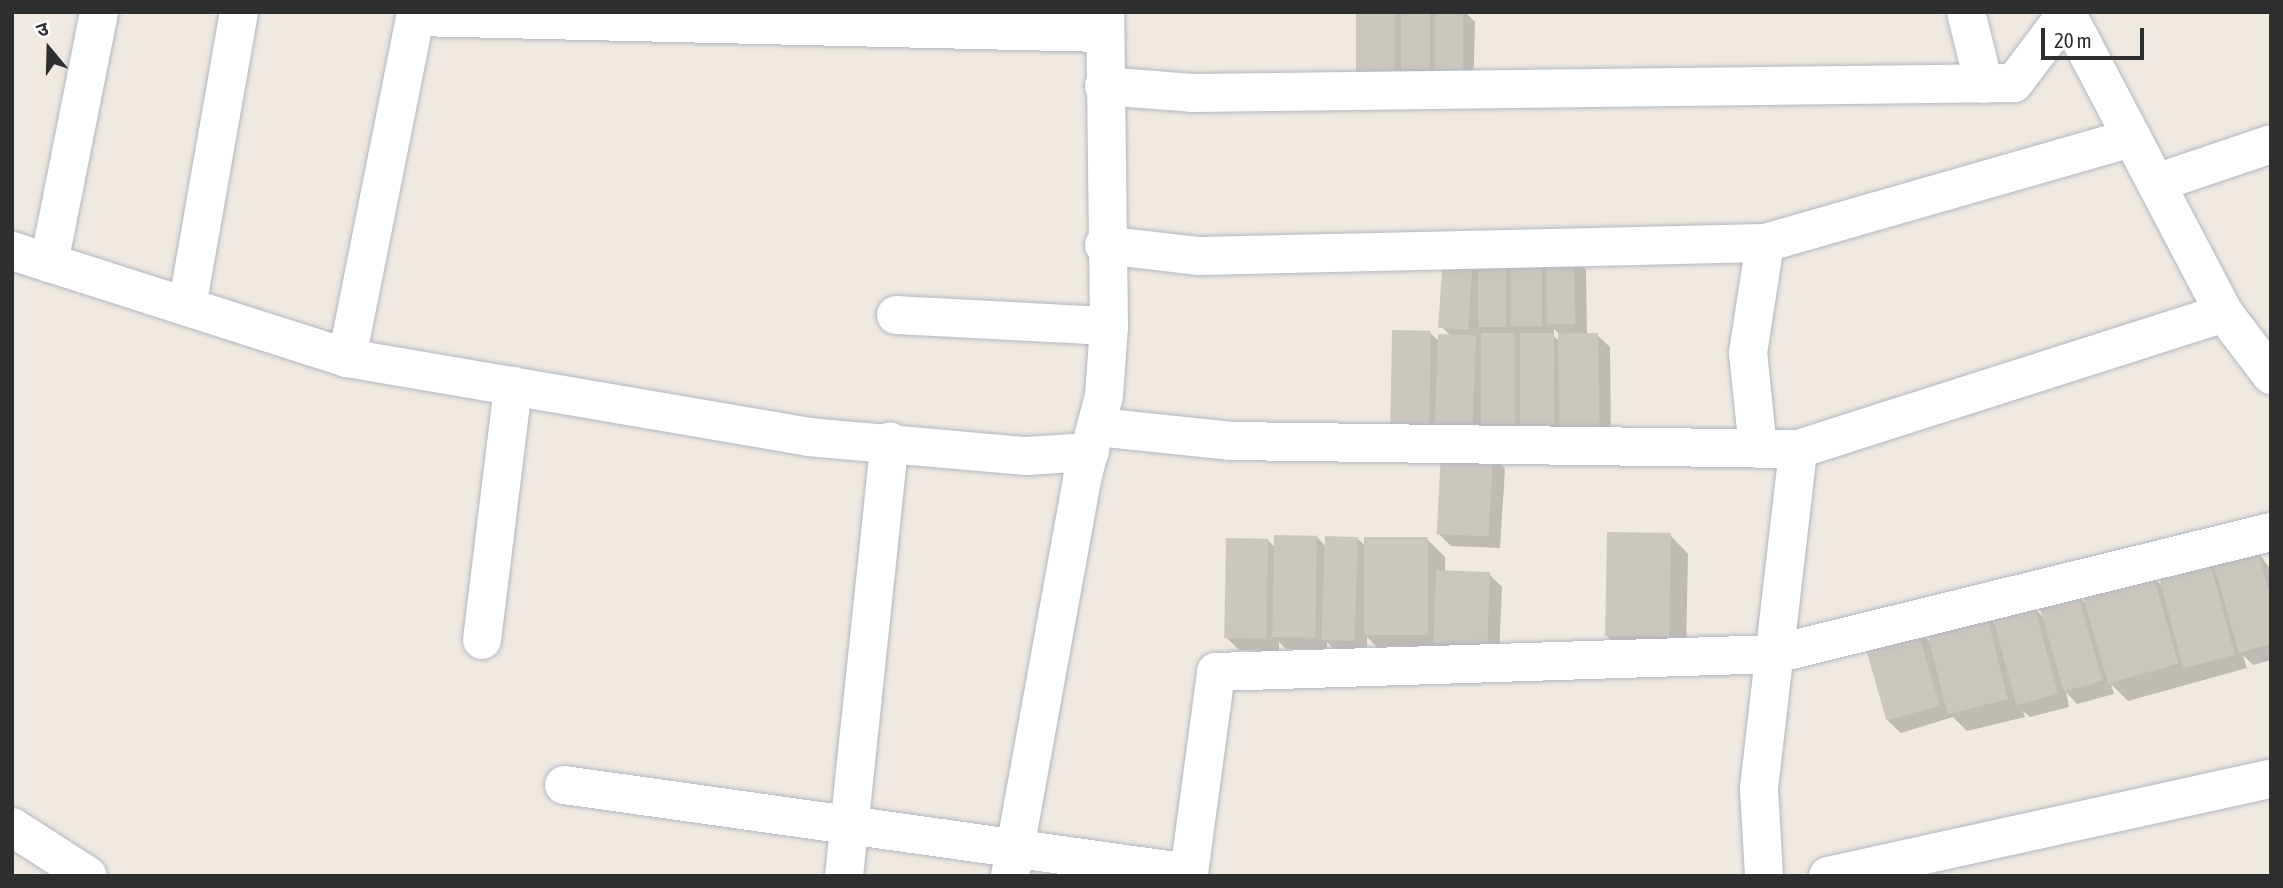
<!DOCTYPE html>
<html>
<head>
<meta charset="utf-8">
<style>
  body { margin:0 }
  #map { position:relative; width:2283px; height:888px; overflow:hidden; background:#efe9e1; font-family:"Asap Condensed","Noto Sans Devanagari",sans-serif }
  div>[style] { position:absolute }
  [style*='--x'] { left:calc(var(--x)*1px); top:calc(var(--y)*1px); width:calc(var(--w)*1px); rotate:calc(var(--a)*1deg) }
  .shadow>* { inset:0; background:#0003 }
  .building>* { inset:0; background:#cbc7bf; transform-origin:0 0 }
  .roads { filter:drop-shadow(0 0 2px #b4b7c1) drop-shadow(0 0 2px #b4b7c1) }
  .minor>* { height:38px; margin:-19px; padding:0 19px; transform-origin:19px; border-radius:19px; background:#fff }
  span { translate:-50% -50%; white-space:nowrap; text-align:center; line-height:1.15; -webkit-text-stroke:5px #fff; paint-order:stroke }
  .frame { position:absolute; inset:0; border:14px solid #2e2e2e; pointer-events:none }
  .north { position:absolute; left:14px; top:14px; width:70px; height:70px; -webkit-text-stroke:5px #fff; paint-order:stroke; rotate:341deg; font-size:19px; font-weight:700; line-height:28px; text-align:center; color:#2e2e2e }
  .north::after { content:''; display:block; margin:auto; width:24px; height:32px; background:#2e2e2e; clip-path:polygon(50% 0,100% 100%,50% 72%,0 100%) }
  .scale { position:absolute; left:2041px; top:28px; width:103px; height:32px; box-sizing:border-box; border:4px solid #2e2e2e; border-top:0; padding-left:9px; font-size:21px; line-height:24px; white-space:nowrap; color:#2e2e2e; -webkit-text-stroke:5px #fff; paint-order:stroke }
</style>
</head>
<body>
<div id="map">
  <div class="shadow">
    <div style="clip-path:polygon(1357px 12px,1465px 12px,1475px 22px,1473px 97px,1405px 96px)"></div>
    <div style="clip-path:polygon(evenodd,1574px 257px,1586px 270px,1587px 335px,1597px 335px,1610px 347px,1611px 439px,1403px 436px,1430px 333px,1440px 342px,1451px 336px,1442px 327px,1445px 259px,1574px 257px,1554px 329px,1560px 335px,1560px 342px,1554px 336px,1554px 329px)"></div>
    <div style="clip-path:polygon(1492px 456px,1505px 469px,1500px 548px,1451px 546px,1438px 533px)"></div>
    <div style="clip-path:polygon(1670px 535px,1688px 554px,1686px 655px,1624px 654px,1606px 635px)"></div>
    <div style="clip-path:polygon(1317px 537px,1327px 548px,1358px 539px,1366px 546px,1427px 539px,1445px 557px,1445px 573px,1489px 574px,1502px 587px,1499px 656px,1383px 653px,1367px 637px,1367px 653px,1337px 652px,1327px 642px,1327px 650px,1286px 649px,1279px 642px,1279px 651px,1239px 650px,1226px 637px,1268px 540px,1275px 548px)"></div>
    <div style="clip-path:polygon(2257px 551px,2271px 570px,2271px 660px,2253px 665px,2243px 655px,2247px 668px,2128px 701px,2111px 684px,2114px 694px,2077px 704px,2066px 692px,2069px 707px,2030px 717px,2023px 711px,2025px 717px,1967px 731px,1953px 717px,1901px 733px,1888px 721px,1915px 626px,1931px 643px,1985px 614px,1996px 625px,2033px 607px,2044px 618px,2076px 593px,2087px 605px,2153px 577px,2163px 587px,2208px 561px,2218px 571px)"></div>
  </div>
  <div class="building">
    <div style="left:1356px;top:12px;width:39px;height:71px"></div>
    <div style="left:1401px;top:12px;width:29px;height:72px"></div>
    <div style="left:1435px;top:12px;width:28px;height:73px"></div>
    <div style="left:1478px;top:255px;width:28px;height:72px"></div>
    <div style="left:1574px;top:255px;width:69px;height:28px;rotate:89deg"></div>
    <div style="left:1542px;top:256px;width:70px;height:31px;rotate:90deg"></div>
    <div style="left:1443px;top:257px;width:30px;height:71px;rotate:4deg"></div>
    <div style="left:1392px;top:330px;width:39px;height:94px;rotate:1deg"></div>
    <div style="left:1481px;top:333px;width:34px;height:93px"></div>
    <div style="left:1520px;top:333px;width:34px;height:93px"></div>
    <div style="left:1598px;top:333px;width:94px;height:40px;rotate:89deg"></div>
    <div style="left:1438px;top:334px;width:38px;height:91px;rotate:2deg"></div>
    <div style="left:1441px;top:452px;width:52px;height:82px;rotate:3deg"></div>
    <div style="left:1607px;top:532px;width:64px;height:104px;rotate:1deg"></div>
    <div style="left:1274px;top:535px;width:43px;height:102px;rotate:1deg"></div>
    <div style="left:1325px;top:536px;width:33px;height:104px;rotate:2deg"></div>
    <div style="left:1364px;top:537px;width:64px;height:98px"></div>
    <div style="left:1226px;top:538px;width:42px;height:100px;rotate:1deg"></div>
    <div style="clip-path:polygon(2257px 549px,2271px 598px,2271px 644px,2239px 653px,2213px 562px)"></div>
    <div style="left:2209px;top:559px;width:99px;height:53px;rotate:75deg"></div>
    <div style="left:1436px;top:570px;width:54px;height:73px;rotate:2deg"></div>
    <div style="left:2153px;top:575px;width:92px;height:73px;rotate:74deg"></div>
    <div style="left:2077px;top:592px;width:92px;height:40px;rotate:74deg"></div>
    <div style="left:2034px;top:605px;width:92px;height:43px;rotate:75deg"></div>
    <div style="left:1986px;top:612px;width:90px;height:62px;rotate:76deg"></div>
    <div style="left:1916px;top:624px;width:85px;height:55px;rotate:74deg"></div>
  </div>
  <div class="roads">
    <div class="minor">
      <div style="--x:1966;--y:12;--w:74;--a:76"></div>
      <div style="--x:2066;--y:12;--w:340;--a:62.3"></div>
      <div style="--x:2224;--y:313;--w:78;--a:52.8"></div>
      <div style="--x:415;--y:17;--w:689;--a:1.33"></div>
      <div style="--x:1104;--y:86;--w:88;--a:4.5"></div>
      <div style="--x:1192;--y:93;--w:822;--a:-0.7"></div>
      <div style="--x:2014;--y:83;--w:88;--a:-52.9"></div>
      <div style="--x:2156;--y:183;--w:121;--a:-18.7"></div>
      <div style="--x:1104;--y:245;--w:96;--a:6.6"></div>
      <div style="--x:1199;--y:256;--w:566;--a:-1.32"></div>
      <div style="--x:1765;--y:243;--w:382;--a:-16"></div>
      <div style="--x:12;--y:251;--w:352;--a:17.7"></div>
      <div style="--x:347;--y:358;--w:468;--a:9.7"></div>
      <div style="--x:808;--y:437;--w:219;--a:5"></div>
      <div style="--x:1026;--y:456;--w:64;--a:-3.6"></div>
      <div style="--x:49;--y:263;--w:256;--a:-78.7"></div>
      <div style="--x:187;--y:307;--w:300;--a:-80"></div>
      <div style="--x:896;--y:315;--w:213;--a:3"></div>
      <div style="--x:347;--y:358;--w:353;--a:-78.7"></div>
      <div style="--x:1098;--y:427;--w:134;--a:6"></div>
      <div style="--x:1231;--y:441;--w:567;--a:0.81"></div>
      <div style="--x:1758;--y:449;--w:97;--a:-95.9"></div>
      <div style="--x:1748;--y:353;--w:111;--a:-81.2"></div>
      <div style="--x:482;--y:640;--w:256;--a:-83"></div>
      <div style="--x:564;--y:785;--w:631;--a:8.01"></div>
      <div style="--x:1189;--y:873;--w:203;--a:-82.3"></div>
      <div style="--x:1216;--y:672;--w:559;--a:-1.84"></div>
      <div style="--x:1775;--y:654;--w:511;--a:-13.82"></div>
      <div style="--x:12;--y:827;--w:90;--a:32.8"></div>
      <div style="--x:844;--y:876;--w:437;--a:-84"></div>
      <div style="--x:1010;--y:876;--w:403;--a:-79.7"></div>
      <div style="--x:1082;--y:479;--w:86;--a:-75.2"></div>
      <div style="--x:1104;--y:396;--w:70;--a:-85.9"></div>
      <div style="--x:1109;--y:326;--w:314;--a:-90.7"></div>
      <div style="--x:1764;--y:876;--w:88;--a:-93.3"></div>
      <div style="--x:1759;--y:788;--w:341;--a:-83.4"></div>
      <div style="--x:1798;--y:449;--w:447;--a:-17.7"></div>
      <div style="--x:1828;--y:876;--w:453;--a:-12.4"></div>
    </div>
  </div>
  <div class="frame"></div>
  <div class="north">उ</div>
  <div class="scale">20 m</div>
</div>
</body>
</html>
